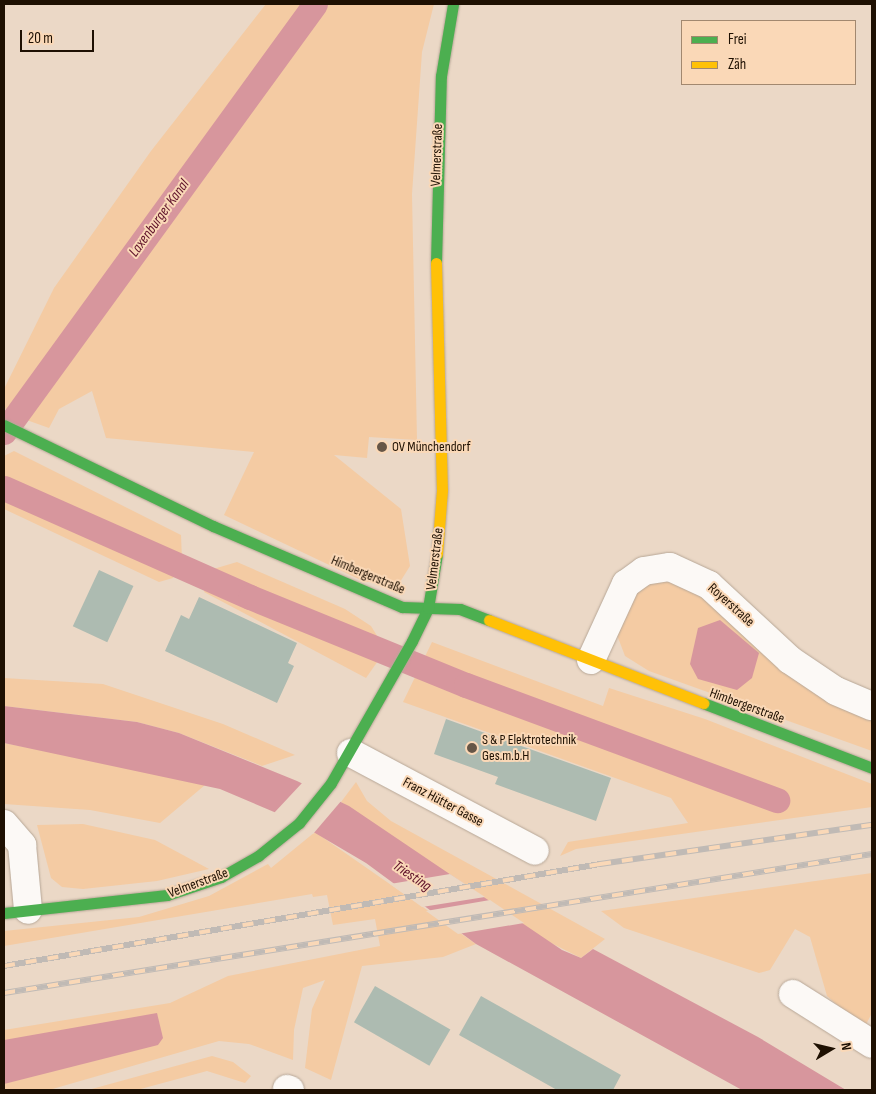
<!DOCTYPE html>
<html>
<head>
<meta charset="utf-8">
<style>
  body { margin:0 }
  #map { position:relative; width:876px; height:1094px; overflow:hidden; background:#ebd8c6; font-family:"Sofia Sans Condensed",sans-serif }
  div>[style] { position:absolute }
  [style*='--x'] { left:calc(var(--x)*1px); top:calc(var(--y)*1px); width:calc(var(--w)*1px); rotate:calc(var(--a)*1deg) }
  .green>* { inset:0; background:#f4cba3 }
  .water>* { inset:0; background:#d7969d }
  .pier>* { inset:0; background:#ebd8c6 }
  .canal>* { height:25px; margin:-12.5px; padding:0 12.5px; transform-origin:12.5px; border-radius:12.5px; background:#d7969d }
  .building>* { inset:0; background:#adbbb1; transform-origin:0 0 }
  .roads { filter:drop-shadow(0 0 1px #b7a797) drop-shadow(0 0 1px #b7a797) }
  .street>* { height:28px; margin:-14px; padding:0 14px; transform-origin:14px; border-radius:14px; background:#fcf9f6 }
  .fast>* { height:11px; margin:-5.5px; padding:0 5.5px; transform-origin:5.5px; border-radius:5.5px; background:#4caf50 }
  .slow>* { height:11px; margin:-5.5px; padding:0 5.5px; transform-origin:5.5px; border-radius:5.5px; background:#ffc107 }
  .rail>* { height:5.5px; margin-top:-2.75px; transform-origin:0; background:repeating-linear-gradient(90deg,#fad8b7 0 11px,#c0bab5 0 22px); box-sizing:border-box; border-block:1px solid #c0bab5 }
  .dots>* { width:14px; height:14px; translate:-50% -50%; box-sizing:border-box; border:2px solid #fad8b7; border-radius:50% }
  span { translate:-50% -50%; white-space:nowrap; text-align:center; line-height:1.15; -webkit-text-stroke:4px #fad8b7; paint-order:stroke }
  .street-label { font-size:14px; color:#1e1002 }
  .poi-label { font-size:14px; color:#1e1002 }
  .left { translate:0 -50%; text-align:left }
  .water-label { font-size:15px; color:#5d1029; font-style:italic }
  .frame { position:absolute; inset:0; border:5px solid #1e1002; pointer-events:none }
  .legend { position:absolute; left:681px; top:20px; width:175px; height:65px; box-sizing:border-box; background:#fad8b7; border:1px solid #a2886f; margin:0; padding:6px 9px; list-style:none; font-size:15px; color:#1e1002 }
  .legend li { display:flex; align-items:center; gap:10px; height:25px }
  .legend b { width:25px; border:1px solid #a2886f }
  .north { position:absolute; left:806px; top:1024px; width:50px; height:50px; -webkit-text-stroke:4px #fad8b7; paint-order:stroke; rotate:81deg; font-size:14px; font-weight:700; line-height:20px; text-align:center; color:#1e1002 }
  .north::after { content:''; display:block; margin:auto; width:18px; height:22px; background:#1e1002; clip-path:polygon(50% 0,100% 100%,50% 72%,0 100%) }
  .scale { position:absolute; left:20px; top:30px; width:74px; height:22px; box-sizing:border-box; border:2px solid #1e1002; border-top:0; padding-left:6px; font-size:15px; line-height:18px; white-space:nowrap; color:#1e1002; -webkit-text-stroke:4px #fad8b7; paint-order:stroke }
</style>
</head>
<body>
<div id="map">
  <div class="green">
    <div style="clip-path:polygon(266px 4px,434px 4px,422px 52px,412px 194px,417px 440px,369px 437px,367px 458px,334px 455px,401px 509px,410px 566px,400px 582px,365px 582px,224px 515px,254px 452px,106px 438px,92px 391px,59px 409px,49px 428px,7px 413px,4px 404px,4px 389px,54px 288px,151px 151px)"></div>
    <div style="clip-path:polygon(14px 451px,181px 535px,182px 560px,173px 578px,159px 582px,4px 509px,4px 456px)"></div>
    <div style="clip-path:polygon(237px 562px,345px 609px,371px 626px,379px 639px,380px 658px,366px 678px,204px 592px,210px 570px)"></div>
    <div style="clip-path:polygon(679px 578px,872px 716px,872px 751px,649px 671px,625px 656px,617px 635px,629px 600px,646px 583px)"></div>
    <div style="clip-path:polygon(432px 642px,603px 706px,609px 688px,705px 719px,872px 784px,872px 807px,576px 849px,560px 856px,568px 842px,688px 823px,671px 798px,403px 702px)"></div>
    <div style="clip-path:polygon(4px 678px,103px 684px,223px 724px,295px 755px,262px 766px,179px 733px,137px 722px,4px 706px)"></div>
    <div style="clip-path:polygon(4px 743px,118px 765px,205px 785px,160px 823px,90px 810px,4px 804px)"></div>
    <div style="clip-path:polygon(356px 782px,367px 801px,391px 821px,605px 939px,581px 958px,545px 940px,341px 802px)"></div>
    <div style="clip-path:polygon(83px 824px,155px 840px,209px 869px,157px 881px,83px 889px,62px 887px,51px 878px,37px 825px)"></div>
    <div style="clip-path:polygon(315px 832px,476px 944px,443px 957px,362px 966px,331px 1080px,305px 1068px,312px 1009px,325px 980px,303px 988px,294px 1030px,293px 1060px,249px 1044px,219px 1041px,49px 1090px,4px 1090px,4px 1030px,170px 1003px,228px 976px,380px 946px,375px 919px,333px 925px,327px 895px,313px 897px,312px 894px,4px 946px,4px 931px,139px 917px,209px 896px,268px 864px,271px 868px)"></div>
    <div style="clip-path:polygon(872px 873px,872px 1013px,864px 1028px,827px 996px,810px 937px,795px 929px,770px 970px,759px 973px,624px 928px,601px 911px)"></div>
    <div style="clip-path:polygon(212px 1056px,233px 1062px,251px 1076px,245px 1083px,207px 1071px,137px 1090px,88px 1090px)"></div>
  </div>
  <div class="water">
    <div style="clip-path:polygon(720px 620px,759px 653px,752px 678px,737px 690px,698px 679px,690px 664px,698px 628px)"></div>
    <div style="clip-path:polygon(4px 706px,137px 722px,179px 733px,297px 781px,349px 806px,562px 950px,581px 958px,593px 949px,758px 1037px,846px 1090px,742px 1090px,476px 944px,366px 863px,293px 820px,220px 789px,4px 743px)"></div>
    <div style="clip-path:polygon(157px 1013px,163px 1038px,158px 1045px,4px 1084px,4px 1040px)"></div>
  </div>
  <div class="pier">
    <div style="clip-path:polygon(303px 782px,342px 800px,313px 834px,274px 813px)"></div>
    <div style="clip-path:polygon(450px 874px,485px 897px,422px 907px,390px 884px)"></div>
    <div style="clip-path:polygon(490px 900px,524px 923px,458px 934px,426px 911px)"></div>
  </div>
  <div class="canal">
    <div style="--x:4;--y:432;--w:529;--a:-54"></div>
    <div style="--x:4;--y:488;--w:269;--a:23.9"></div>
    <div style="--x:250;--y:597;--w:233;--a:22.2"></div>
    <div style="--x:466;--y:685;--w:332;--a:20.3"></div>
  </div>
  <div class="building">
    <div style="left:99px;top:570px;width:38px;height:62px;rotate:25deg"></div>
    <div style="clip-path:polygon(199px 597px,297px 643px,288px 663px,294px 666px,277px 703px,165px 651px,181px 615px,189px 619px)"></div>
    <div style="clip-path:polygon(446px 719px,611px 778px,596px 821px,495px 784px,498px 777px,434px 754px)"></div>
    <div style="left:375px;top:986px;width:87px;height:42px;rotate:30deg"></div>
    <div style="clip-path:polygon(481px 996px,621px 1075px,613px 1090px,557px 1090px,459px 1035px)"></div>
  </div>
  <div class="roads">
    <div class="street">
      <div style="--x:591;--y:660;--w:84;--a:-65.3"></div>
      <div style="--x:626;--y:584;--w:22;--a:-36"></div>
      <div style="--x:644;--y:571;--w:26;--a:-9"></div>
      <div style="--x:670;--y:567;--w:43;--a:24.8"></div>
      <div style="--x:709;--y:585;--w:110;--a:42.8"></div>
      <div style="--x:790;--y:660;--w:55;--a:34"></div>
      <div style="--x:836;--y:691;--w:39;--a:23"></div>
      <div style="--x:351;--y:753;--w:208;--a:28"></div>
      <div style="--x:4;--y:824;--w:28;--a:49"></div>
      <div style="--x:22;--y:845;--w:65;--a:84.7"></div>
      <div style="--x:793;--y:994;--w:93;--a:32.3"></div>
      <div style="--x:287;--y:1089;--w:3;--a:18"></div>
    </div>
    <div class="fast">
      <div style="--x:436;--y:263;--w:187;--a:-88.5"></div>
      <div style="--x:441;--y:76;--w:73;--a:-80.5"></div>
      <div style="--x:4;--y:425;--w:232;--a:25.8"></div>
      <div style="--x:213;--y:526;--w:206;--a:23.2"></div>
      <div style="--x:402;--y:607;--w:58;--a:2"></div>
      <div style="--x:460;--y:609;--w:31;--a:21"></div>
      <div style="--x:703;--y:703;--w:181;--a:21"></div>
      <div style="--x:4;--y:913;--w:164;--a:-6.3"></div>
      <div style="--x:167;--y:895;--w:57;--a:-18.4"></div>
      <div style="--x:221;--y:877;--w:43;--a:-29.6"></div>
      <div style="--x:258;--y:856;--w:53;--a:-38.8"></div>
      <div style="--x:299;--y:823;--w:51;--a:-51.3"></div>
      <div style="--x:331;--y:783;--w:163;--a:-60.3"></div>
      <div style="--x:412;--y:641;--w:37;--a:-64"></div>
      <div style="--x:428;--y:608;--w:55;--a:-80.5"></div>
    </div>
    <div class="slow">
      <div style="--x:436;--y:263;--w:227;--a:88.5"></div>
      <div style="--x:442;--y:490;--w:64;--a:94.5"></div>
      <div style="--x:489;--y:620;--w:230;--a:21.2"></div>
    </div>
  </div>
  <div class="rail">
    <div style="--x:4;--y:966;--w:605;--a:-9.71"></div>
    <div style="--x:600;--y:864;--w:275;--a:-8.2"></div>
    <div style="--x:4;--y:993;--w:879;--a:-9.1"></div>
  </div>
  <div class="dots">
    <div style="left:382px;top:447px;background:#665647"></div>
    <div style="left:472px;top:748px;background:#665647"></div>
  </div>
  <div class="street-label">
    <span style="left:437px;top:155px;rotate:-88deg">Velmerstraße</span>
    <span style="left:435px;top:559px;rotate:-83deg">Velmerstraße</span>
    <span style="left:368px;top:575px;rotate:23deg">Himbergerstraße</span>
    <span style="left:731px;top:605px;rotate:42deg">Royerstraße</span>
    <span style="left:747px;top:706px;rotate:20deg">Himbergerstraße</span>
    <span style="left:443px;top:802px;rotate:28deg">Franz Hütter Gasse</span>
    <span style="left:198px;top:883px;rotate:-20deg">Velmerstraße</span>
  </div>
  <div class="poi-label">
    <span class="left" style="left:392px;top:447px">OV Münchendorf</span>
    <span class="left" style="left:482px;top:748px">S &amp; P Elektrotechnik<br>Ges.m.b.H</span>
  </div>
  <div class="water-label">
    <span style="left:159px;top:218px;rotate:-54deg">Laxenburger Kanal</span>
    <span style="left:412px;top:876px;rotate:34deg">Triesting</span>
  </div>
  <div class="frame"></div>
  <ul class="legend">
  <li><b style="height:6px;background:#4caf50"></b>Frei</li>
  <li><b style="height:6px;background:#ffc107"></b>Zäh</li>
  </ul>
  <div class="north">N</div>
  <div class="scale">20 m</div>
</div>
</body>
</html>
